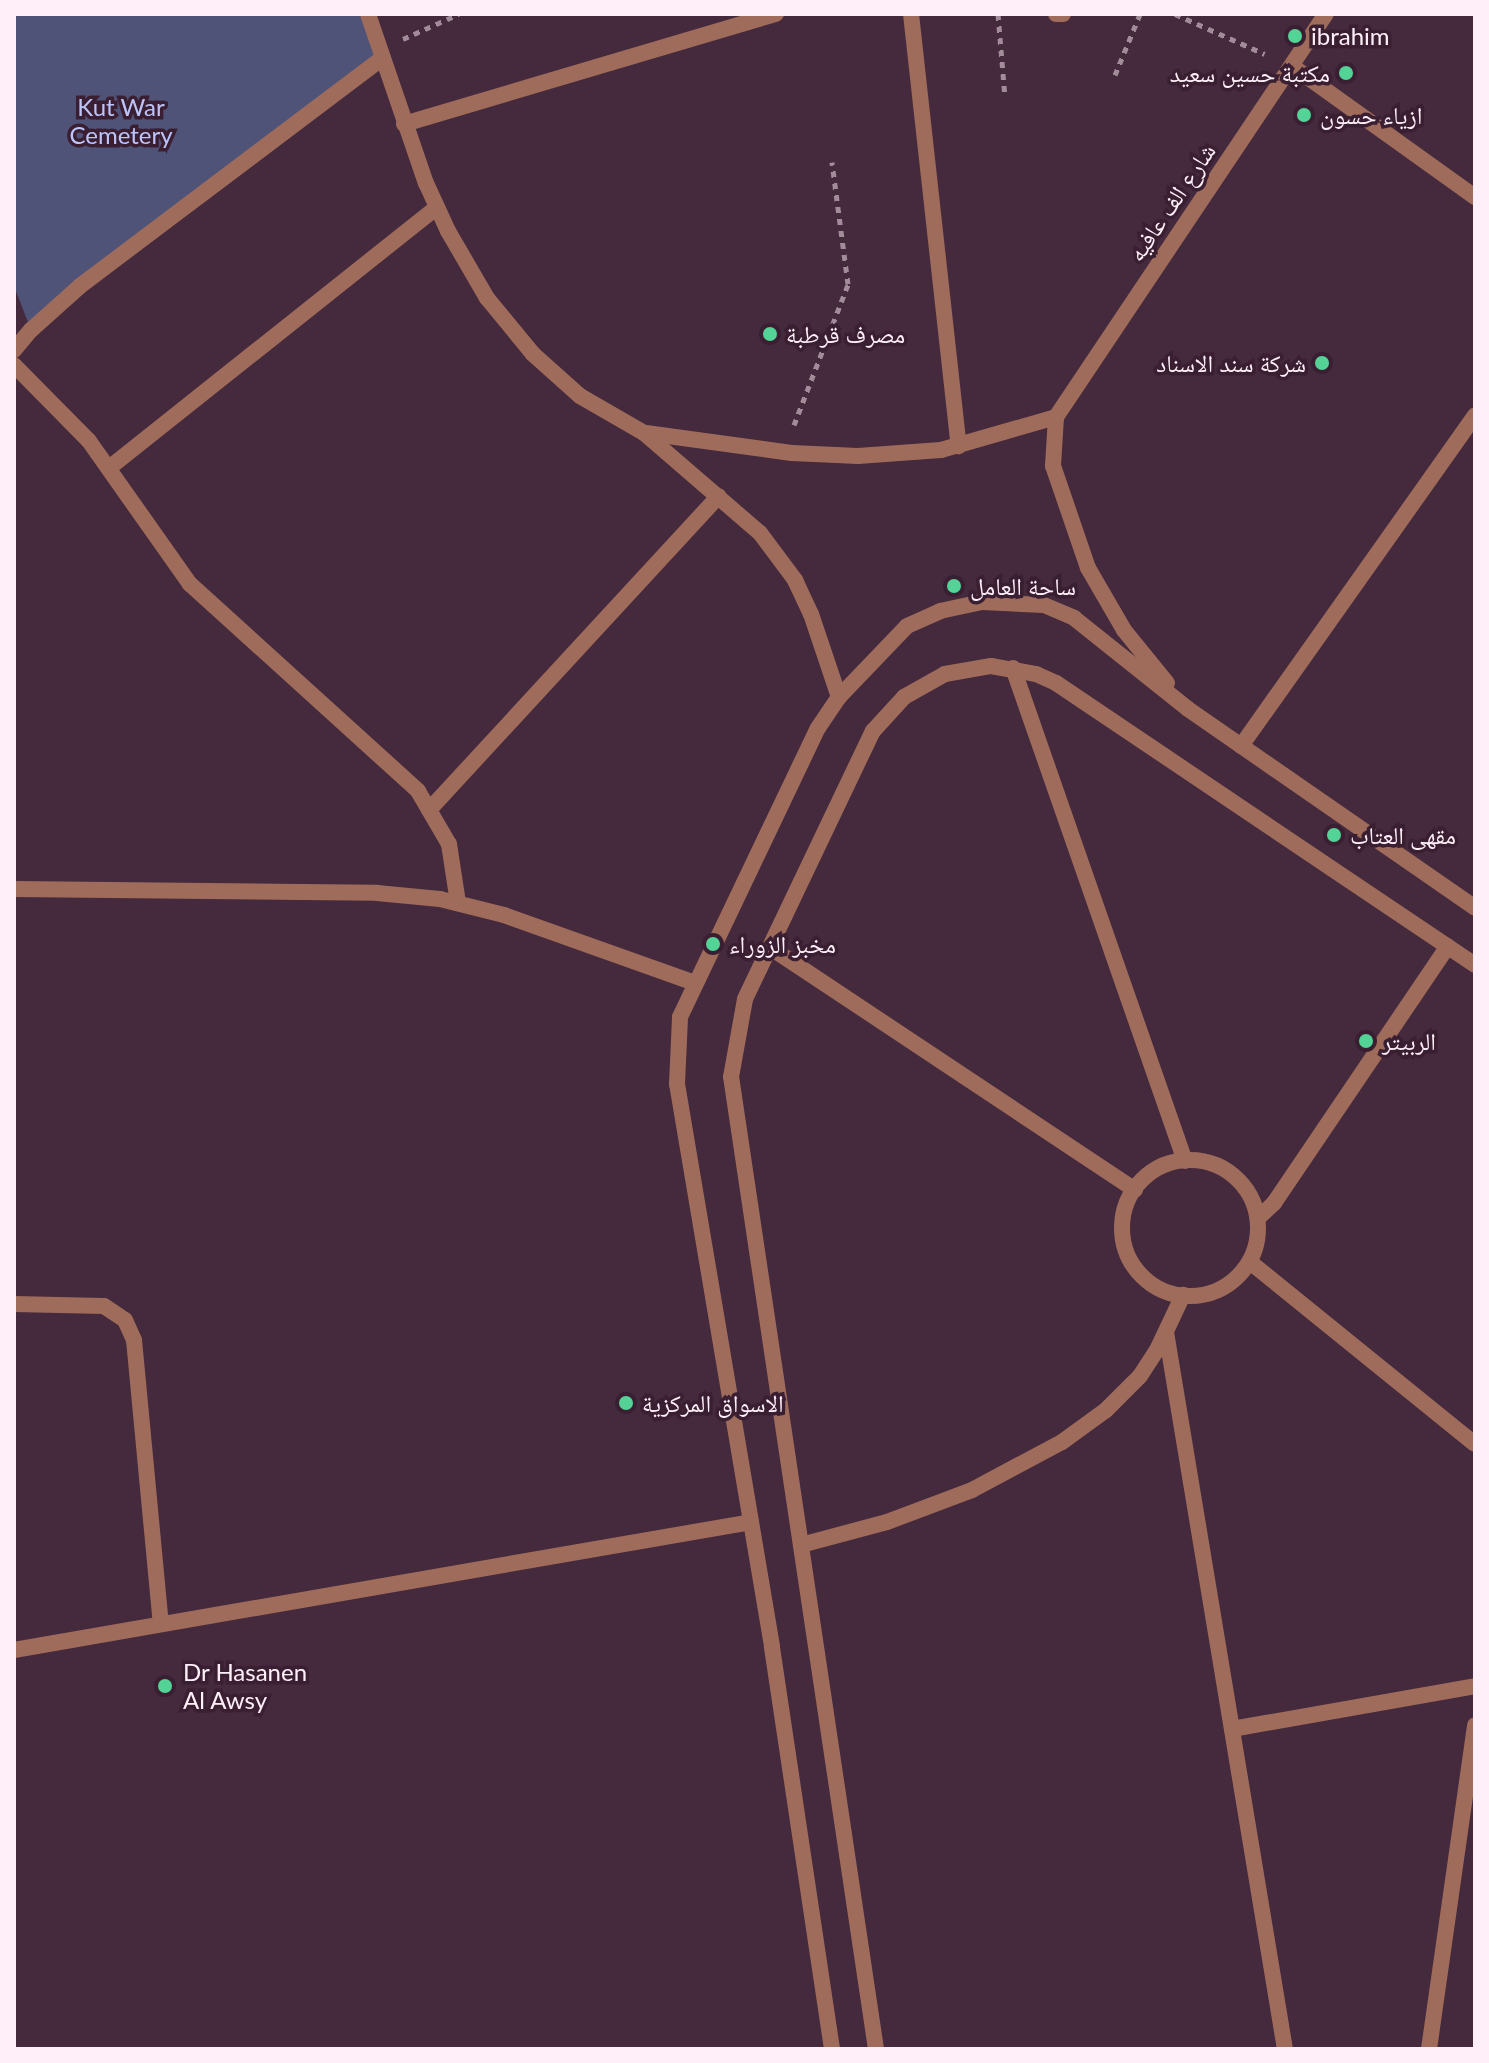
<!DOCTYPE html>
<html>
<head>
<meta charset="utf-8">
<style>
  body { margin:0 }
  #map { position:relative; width:1489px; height:2063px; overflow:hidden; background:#45293c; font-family:Lato,"Noto Naskh Arabic",sans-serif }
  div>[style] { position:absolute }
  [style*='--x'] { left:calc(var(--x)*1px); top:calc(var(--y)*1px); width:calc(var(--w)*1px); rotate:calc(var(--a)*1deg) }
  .green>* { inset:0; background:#505378 }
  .path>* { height:5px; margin-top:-2.5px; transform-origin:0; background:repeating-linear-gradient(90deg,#a28c9a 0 6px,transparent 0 12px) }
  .service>* { height:16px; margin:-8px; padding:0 8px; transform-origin:8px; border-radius:8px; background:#9f6c5b }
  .pedestrian>* { height:16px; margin:-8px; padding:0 8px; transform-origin:8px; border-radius:8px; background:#9f6c5b }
  .minor>* { height:16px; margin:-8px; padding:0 8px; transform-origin:8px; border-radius:8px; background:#9f6c5b }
  .minor>.ring { margin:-8px; padding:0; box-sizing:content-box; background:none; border:16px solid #9f6c5b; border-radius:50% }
  .tertiary>* { height:16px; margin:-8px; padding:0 8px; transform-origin:8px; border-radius:8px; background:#9f6c5b }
  .dots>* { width:22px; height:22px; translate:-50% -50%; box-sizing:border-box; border:4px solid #3a1f32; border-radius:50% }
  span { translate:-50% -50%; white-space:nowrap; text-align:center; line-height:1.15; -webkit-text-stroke:7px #3a1f32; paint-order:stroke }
  .poi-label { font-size:24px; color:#feeff8 }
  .left { translate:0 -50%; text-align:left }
  .right { translate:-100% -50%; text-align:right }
  .park-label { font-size:24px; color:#bdc4fa }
  .street-label { font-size:24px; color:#feeff8 }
  .frame { position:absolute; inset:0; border:16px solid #feeff8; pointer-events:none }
</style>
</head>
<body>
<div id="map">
  <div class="green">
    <div style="clip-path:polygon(14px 14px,369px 14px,383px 58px,31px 330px,14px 286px)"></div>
  </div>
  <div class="path">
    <div style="--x:998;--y:14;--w:83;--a:85.2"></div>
    <div style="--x:1175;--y:14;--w:98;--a:24"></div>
    <div style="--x:403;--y:39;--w:61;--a:-24.1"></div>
    <div style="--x:1115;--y:75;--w:66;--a:-67.7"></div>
    <div style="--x:794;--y:425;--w:151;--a:-69"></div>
    <div style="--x:848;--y:284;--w:123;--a:-97.5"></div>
  </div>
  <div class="service">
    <div style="--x:14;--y:1304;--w:90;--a:1.3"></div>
    <div style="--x:104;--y:1306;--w:25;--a:34"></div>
    <div style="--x:125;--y:1320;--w:22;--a:66"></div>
    <div style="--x:134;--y:1340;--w:285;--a:84.6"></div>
  </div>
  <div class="pedestrian">
    <div style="--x:911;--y:14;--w:435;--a:83.7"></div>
    <div style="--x:1056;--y:14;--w:7;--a:0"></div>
    <div style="--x:404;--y:124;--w:388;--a:-16.5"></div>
    <div style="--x:14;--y:350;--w:26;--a:-50"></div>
    <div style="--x:31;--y:330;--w:66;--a:-41.9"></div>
    <div style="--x:80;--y:286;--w:379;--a:-37"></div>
    <div style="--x:14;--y:365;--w:107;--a:45.4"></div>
    <div style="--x:89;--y:441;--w:175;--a:54.8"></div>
    <div style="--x:190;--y:584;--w:308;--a:42.2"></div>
    <div style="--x:418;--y:791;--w:61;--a:59.7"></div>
    <div style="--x:449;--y:844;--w:60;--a:81.3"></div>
    <div style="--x:109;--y:468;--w:419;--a:-38.5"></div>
    <div style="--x:429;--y:810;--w:427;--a:-47.3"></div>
  </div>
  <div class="minor">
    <div style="--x:368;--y:14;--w:179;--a:71.1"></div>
    <div style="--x:426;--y:183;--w:53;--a:65.4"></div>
    <div style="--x:448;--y:231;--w:78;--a:59.8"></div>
    <div style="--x:487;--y:298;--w:72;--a:50.6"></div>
    <div style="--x:533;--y:354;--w:63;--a:41.8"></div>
    <div style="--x:580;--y:396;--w:74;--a:30"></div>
    <div style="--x:644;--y:433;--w:153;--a:40.8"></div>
    <div style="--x:760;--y:533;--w:59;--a:53.3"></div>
    <div style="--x:795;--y:580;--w:38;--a:65"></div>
    <div style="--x:811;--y:614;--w:88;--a:71.4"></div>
    <div style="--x:1292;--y:66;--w:225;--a:35.6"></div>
    <div style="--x:646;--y:433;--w:147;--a:7.8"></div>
    <div style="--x:792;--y:453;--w:66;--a:2.6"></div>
    <div style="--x:858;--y:456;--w:83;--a:-4.1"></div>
    <div style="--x:941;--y:450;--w:120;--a:-16"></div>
    <div style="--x:1013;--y:668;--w:522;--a:70.77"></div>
    <div style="--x:1241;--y:746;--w:405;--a:-54.7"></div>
    <div style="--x:771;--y:948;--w:437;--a:33.6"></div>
    <div class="ring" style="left:1122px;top:1160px;width:120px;height:120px"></div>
    <div style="--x:1258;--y:1218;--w:22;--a:-43"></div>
    <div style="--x:1274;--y:1203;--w:310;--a:-55.9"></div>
    <div style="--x:1250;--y:1262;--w:289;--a:39"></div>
    <div style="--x:1166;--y:1332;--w:727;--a:80.58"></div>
    <div style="--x:801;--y:1545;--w:89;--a:-15"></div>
    <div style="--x:887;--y:1522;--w:91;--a:-20.6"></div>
    <div style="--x:972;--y:1490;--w:102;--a:-28.1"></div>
    <div style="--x:1062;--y:1442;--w:54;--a:-36"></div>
    <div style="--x:1106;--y:1410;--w:48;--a:-45"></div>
    <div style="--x:1140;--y:1376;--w:33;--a:-57"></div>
    <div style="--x:1158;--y:1348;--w:59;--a:-64.7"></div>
    <div style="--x:14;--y:1650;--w:748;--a:-9.85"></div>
    <div style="--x:1232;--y:1729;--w:247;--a:-10"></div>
    <div style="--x:1429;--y:2049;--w:327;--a:-81.9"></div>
  </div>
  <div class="tertiary">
    <div style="--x:1167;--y:683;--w:68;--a:-129.1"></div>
    <div style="--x:1124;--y:630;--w:72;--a:-120.1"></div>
    <div style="--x:1088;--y:568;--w:108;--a:-108.9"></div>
    <div style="--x:1053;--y:466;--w:49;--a:-86.5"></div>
    <div style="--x:1056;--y:417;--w:485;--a:-56.2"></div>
    <div style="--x:14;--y:889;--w:363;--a:0.6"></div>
    <div style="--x:377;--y:893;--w:63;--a:5.4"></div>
    <div style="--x:440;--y:899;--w:66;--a:14"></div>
    <div style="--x:504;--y:915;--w:203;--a:19.6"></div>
    <div style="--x:832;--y:2049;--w:407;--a:-98.5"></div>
    <div style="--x:772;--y:1646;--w:570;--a:-99.59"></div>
    <div style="--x:677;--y:1084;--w:67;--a:-87.4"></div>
    <div style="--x:680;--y:1017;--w:320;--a:-64.5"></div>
    <div style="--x:818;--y:728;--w:37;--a:-56"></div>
    <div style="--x:839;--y:697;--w:98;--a:-46.2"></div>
    <div style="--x:907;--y:626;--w:36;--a:-24"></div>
    <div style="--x:940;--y:611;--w:43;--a:-12.1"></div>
    <div style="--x:982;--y:602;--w:62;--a:2.8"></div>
    <div style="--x:1044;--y:605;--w:33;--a:23"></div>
    <div style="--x:1074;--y:618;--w:146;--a:38.6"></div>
    <div style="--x:1188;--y:709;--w:349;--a:34.7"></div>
    <div style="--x:876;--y:2049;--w:983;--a:-98.48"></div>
    <div style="--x:731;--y:1077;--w:79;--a:-79.8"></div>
    <div style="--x:745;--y:999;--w:297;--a:-64.5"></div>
    <div style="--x:873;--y:731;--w:46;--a:-47.6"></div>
    <div style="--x:904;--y:697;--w:47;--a:-29.3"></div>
    <div style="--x:945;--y:674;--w:47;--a:-9.9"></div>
    <div style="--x:991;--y:666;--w:46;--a:10.1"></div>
    <div style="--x:1036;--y:674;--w:22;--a:24"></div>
    <div style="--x:1056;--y:683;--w:505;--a:33.94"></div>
  </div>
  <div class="dots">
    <div style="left:1295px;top:36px;background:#53d396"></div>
    <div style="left:1346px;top:73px;background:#53d396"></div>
    <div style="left:1304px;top:115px;background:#53d396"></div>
    <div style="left:770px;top:334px;background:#53d396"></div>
    <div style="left:1322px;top:363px;background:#53d396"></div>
    <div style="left:954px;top:586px;background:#53d396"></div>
    <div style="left:1334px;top:835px;background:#53d396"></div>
    <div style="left:713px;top:944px;background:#53d396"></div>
    <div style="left:1366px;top:1041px;background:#53d396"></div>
    <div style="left:626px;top:1403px;background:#53d396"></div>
    <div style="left:165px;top:1686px;background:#53d396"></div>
  </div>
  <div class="poi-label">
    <span class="left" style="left:1311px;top:36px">ibrahim</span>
    <span class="right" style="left:1330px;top:73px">مكتبة حسين سعيد</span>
    <span class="left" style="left:1320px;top:115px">ازياء حسون</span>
    <span class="left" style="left:786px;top:334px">مصرف قرطبة</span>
    <span class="right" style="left:1306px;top:363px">شركة سند الاسناد</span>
    <span class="left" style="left:970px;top:586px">ساحة العامل</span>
    <span class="left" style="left:1350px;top:835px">مقهى العتاب</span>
    <span class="left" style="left:729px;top:944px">مخبز الزوراء</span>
    <span class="left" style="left:1382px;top:1041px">الربيتر</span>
    <span class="left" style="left:642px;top:1403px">الاسواق المركزية</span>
    <span class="left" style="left:183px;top:1686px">Dr Hasanen<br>Al Awsy</span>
  </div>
  <div class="park-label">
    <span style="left:121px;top:121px">Kut War<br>Cemetery</span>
  </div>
  <div class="street-label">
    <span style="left:1171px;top:202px;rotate:-56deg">شارع الف عافيه</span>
  </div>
  <div class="frame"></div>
</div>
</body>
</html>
